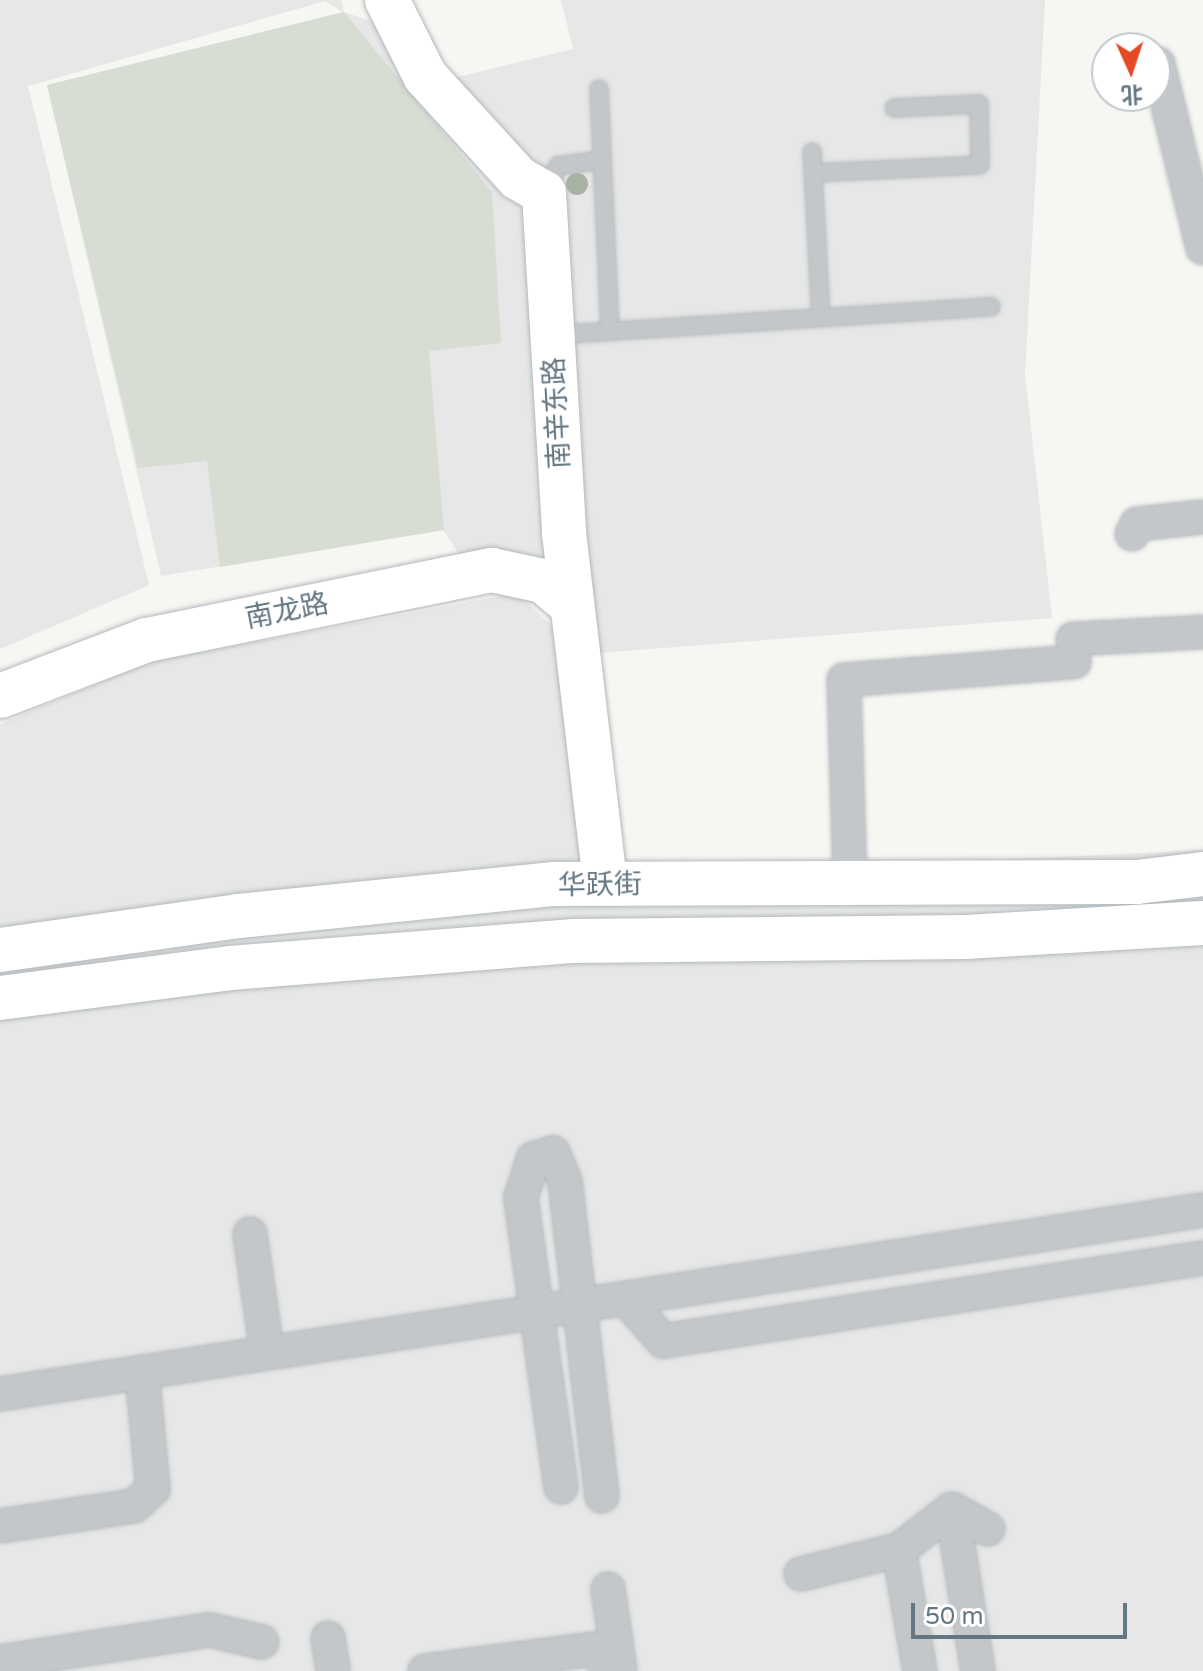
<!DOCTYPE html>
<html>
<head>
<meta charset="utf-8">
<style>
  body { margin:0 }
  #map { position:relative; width:1203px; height:1671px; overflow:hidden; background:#f6f6f2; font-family:"Varela Round","Noto Sans SC",sans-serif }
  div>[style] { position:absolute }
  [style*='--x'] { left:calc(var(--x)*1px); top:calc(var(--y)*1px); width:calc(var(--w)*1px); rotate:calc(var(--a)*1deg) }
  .built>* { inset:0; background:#e6e7e6 }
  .green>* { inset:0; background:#d7ddd3 }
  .roads { filter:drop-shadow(0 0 2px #b3b9bd) drop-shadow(0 0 2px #b3b9bd) }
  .lane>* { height:16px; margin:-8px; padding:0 8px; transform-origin:8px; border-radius:8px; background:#c3c7ca }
  .street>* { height:32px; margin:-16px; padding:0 16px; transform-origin:16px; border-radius:16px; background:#c3c7ca }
  .secondary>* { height:44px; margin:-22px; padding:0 22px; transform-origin:22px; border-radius:22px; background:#fff }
  .trees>* { width:22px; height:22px; margin:-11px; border-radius:50%; background:#a8b2a3 }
  span { translate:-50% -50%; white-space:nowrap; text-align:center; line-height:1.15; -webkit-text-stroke:8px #fff; paint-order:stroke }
  .street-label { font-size:28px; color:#647784 }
  .north { position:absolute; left:1091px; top:32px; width:80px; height:80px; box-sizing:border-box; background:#fff; border:2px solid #c1c9ce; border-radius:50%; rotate:177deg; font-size:22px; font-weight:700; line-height:32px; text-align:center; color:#647784 }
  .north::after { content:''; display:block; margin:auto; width:28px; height:36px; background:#e54a24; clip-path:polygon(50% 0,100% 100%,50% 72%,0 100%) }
  .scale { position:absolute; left:911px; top:1603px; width:216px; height:36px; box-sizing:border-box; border:4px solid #647784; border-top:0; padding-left:10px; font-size:24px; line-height:28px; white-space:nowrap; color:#647784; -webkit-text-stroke:6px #fff; paint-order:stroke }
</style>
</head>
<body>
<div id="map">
  <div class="built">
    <div style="clip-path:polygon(0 0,341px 0,344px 12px,376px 23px,457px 77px,573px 49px,561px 0,1045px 0,1025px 375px,1052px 618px,597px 653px,590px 620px,461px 557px,443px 530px,161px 576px,47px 85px,343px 12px,325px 1px,28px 86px,149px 585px,0 649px)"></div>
    <div style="clip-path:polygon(517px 593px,557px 631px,629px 878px,1203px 850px,1203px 1671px,0 1671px,0 724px,153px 661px)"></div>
  </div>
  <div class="green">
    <div style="clip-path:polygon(344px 12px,492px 192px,501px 343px,429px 351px,444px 530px,220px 567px,207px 461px,138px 468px,47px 85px)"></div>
  </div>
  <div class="roads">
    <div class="lane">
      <div style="--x:599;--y:89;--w:243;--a:87.4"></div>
      <div style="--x:812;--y:152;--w:166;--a:86.9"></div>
      <div style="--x:813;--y:173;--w:167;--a:-2.7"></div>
      <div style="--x:980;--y:165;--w:61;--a:-90.9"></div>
      <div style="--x:979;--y:104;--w:85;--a:177.3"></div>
      <div style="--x:544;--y:192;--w:30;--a:-62"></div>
      <div style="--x:558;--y:166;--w:44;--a:-7.8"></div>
      <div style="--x:554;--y:335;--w:438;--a:-3.7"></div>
    </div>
    <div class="street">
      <div style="--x:1158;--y:64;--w:189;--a:76.3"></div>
      <div style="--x:1132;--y:534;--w:11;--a:-63"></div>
      <div style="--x:1137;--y:524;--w:66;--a:-6.1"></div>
      <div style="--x:1073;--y:639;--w:130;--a:-3.1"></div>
      <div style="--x:850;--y:883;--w:203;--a:-91.7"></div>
      <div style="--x:844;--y:680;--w:231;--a:-4.5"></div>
      <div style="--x:250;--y:1234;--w:119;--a:81.8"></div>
      <div style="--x:627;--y:1300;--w:55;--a:48.7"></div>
      <div style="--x:663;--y:1341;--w:546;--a:-8.74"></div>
      <div style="--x:0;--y:1394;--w:1217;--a:-8.7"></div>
      <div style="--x:561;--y:1487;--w:293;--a:-97.9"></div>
      <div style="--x:521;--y:1197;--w:40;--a:-72"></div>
      <div style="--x:533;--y:1159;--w:21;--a:-17"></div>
      <div style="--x:553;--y:1153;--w:30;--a:67"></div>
      <div style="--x:565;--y:1181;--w:317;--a:83.3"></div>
      <div style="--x:952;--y:1509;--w:164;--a:80.9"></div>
      <div style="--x:0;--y:1526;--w:135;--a:-8.5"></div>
      <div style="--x:134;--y:1506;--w:25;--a:-42"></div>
      <div style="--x:153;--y:1489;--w:117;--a:-95.4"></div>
      <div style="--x:899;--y:1550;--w:123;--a:80.2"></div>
      <div style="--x:801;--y:1574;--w:101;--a:-13.8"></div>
      <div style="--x:899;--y:1550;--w:67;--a:-37.7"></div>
      <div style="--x:952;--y:1509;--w:41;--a:29.1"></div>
      <div style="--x:608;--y:1589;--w:83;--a:81.7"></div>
      <div style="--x:328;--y:1638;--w:33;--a:81"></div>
      <div style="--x:0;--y:1662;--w:212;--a:-8.7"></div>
      <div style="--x:210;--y:1630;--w:53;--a:13"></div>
      <div style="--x:425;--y:1671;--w:170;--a:-7.4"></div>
      <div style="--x:594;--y:1649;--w:28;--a:52"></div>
    </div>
    <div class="secondary">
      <div style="--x:387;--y:0;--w:85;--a:63.4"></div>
      <div style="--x:425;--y:76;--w:138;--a:47.6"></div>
      <div style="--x:518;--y:178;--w:30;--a:30"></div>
      <div style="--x:544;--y:193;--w:341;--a:86.6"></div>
      <div style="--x:564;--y:533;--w:353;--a:83.3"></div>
      <div style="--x:0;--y:696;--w:157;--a:-20.9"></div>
      <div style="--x:147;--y:640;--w:352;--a:-11.5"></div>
      <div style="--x:492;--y:570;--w:52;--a:12.2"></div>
      <div style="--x:543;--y:581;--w:38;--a:40"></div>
      <div style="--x:0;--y:950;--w:241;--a:-8.1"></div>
      <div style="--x:239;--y:916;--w:317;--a:-5.8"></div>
      <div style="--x:554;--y:884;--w:583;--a:-0.2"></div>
      <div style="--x:1137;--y:882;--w:66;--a:-6.9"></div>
      <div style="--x:0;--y:998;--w:232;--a:-7.4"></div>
      <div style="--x:230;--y:968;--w:345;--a:-4.5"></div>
      <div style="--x:574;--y:941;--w:392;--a:-0.6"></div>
      <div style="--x:966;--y:937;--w:237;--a:-3.4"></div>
    </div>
  </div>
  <div class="trees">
    <div style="left:577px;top:184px"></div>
  </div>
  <div class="street-label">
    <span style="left:557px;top:413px;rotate:-93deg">南辛东路</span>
    <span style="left:287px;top:611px;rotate:-11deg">南龙路</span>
    <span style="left:600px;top:885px;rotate:-1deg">华跃街</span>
  </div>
  <div class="north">北</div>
  <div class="scale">50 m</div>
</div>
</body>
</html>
